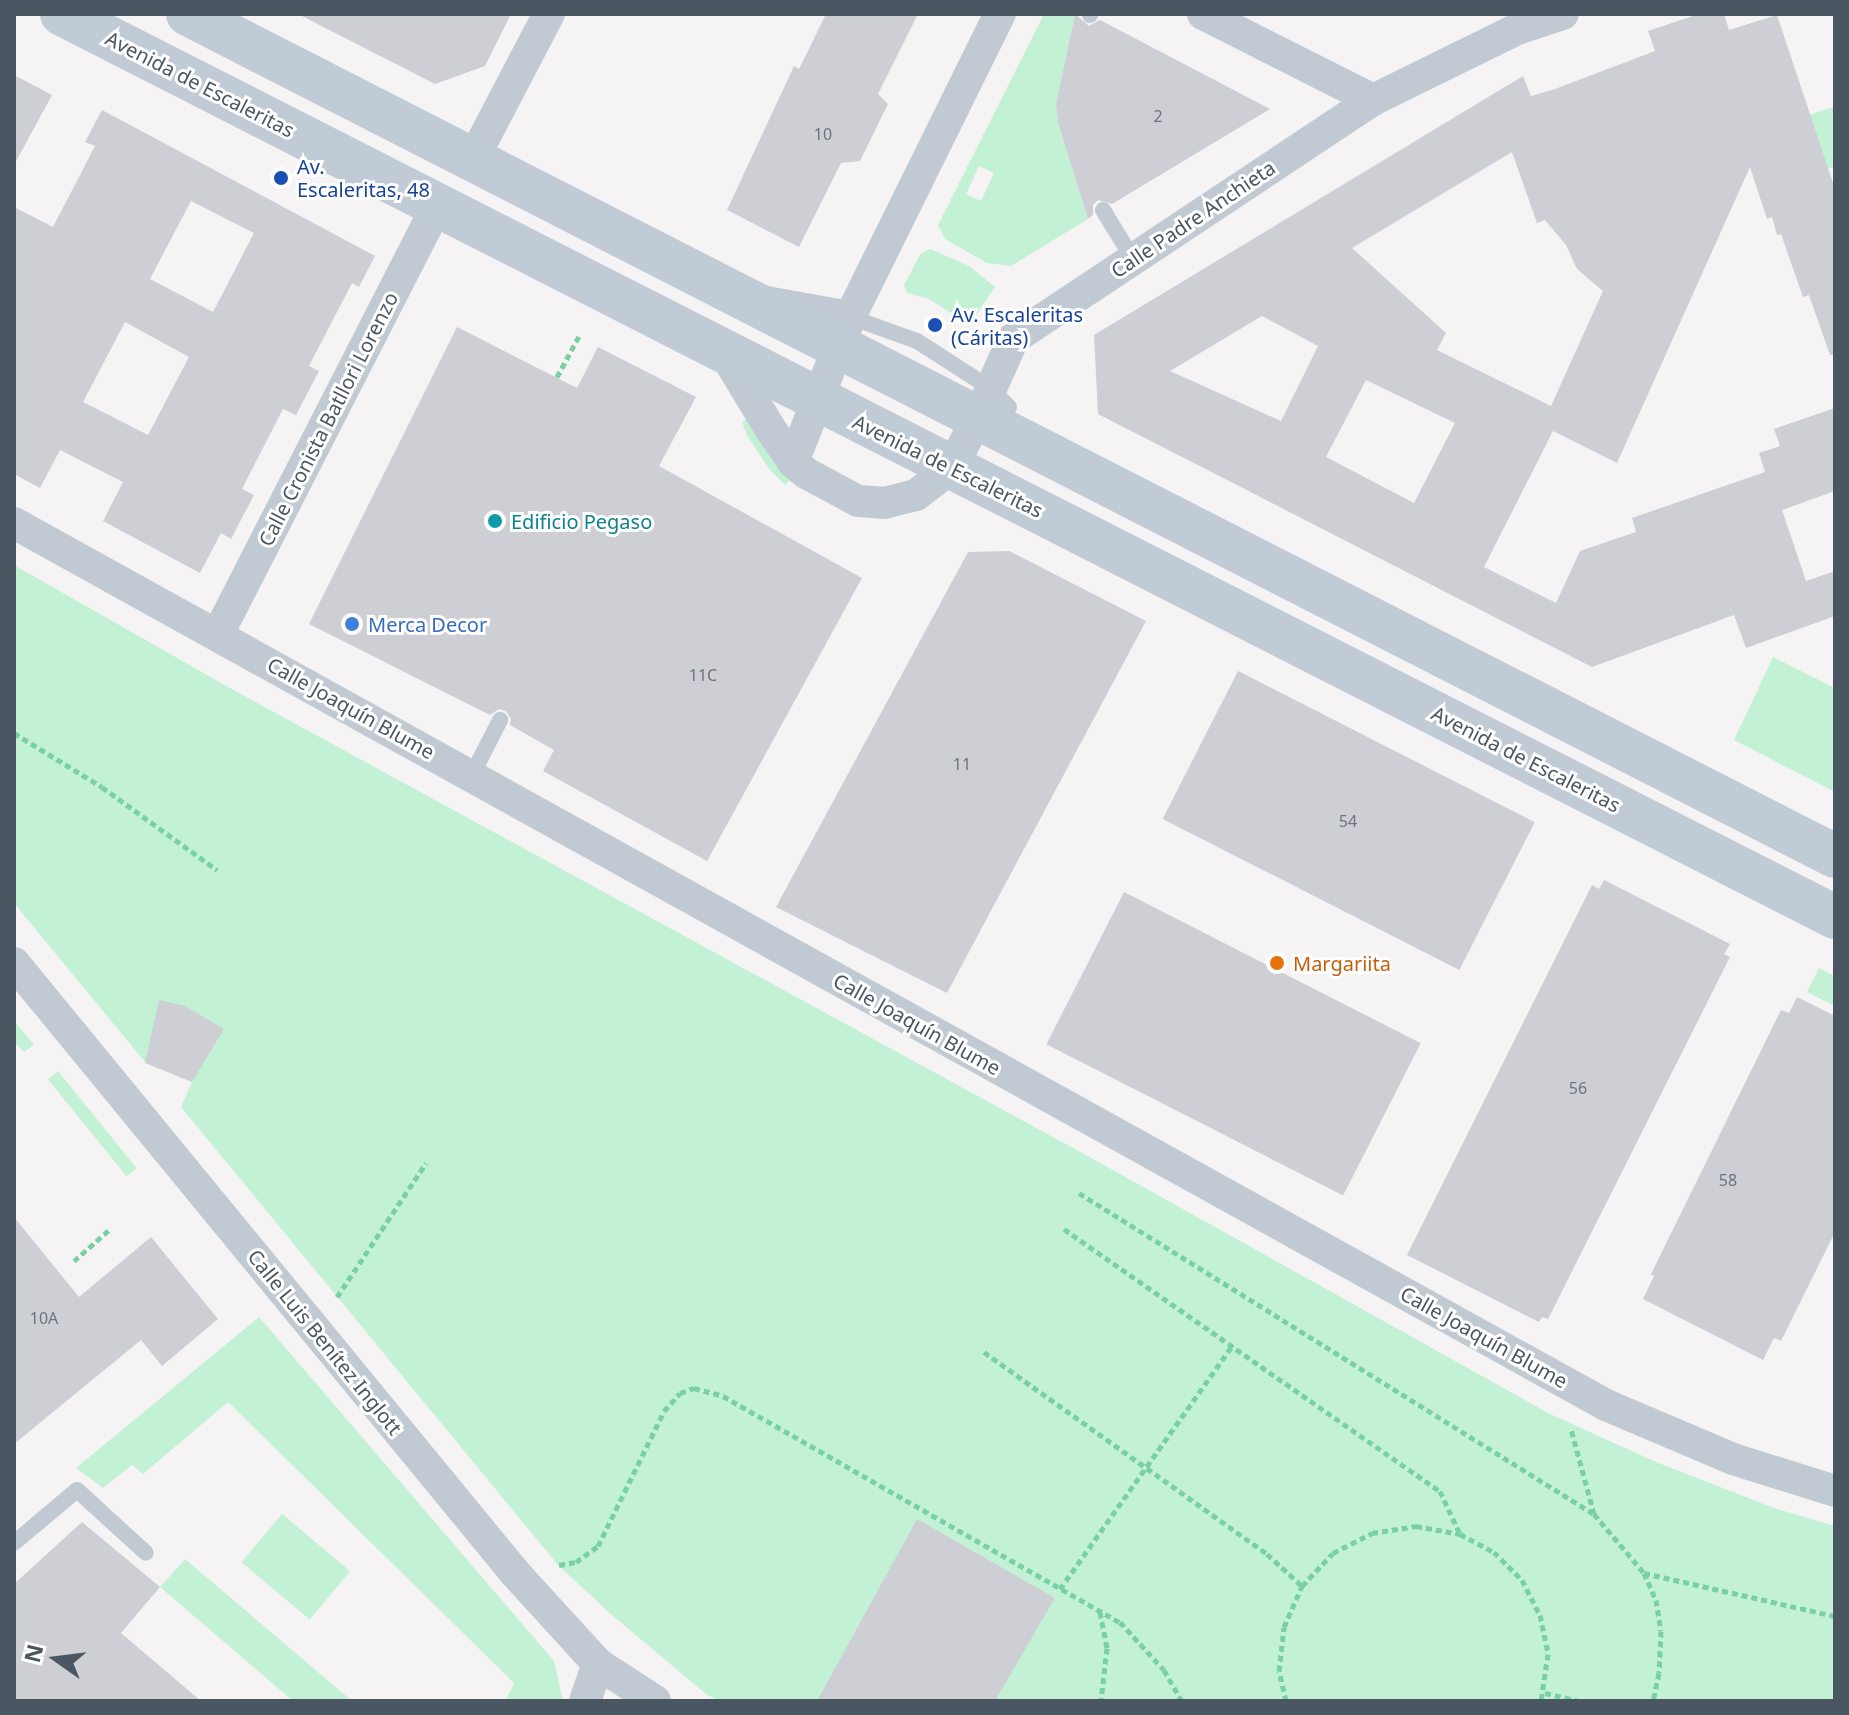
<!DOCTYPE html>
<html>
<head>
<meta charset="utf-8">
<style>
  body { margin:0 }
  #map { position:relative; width:1849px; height:1715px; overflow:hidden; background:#f5f3f3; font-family:"Noto Sans",sans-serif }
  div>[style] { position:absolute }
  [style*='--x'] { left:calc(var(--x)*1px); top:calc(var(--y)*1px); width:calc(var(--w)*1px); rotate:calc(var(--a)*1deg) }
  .green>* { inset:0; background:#c3f1d5; transform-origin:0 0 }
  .building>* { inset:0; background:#cdcfd5; transform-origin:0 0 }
  .path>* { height:5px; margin-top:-2.5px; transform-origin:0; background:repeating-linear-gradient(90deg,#7ad0a6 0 6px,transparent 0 10px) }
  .lane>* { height:16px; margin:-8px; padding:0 8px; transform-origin:8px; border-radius:8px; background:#c1cad2 }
  .street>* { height:32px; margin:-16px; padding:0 16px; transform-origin:16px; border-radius:16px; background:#c1cad2 }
  .secondary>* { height:44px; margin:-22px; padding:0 22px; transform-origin:22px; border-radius:22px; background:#c1cbd6 }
  .dots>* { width:22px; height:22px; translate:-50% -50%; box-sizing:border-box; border:4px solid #fff; border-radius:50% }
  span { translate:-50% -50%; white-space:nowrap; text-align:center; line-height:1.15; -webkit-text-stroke:6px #fff; paint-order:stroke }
  .number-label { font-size:16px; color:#6b747e }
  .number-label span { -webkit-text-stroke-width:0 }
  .street-label { font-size:20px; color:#4a5661 }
  .transit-label { font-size:20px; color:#164399 }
  .left { translate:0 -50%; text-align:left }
  .culture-label { font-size:20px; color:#0d838f }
  .shop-label { font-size:20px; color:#366cbe }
  .food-label { font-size:20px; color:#c56008 }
  .frame { position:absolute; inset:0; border:16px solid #4a5661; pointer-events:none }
  .north { position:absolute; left:16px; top:1619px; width:80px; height:80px; -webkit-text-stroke:6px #fff; paint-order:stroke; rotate:284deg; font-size:22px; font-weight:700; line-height:32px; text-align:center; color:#4a5661 }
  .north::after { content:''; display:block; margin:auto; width:28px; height:36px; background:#4a5661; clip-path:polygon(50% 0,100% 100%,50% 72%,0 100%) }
</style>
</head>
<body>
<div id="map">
  <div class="green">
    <div style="clip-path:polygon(evenodd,1044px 14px,1075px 14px,1056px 104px,1058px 123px,1088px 219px,1011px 266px,987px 263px,945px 239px,938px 225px,1044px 14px,979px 166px,994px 173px,981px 201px,966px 194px,979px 166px)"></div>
    <div style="clip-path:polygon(1833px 107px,1835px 166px,1827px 169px,1809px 115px)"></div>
    <div style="clip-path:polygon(930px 249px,969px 266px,995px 287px,972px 321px,962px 320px,929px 299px,907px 293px,904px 285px,921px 253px)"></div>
    <div style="clip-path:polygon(750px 417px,791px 479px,785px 485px,770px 470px,748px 437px,742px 422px)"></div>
    <div style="clip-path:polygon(14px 565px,237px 692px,1095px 1160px,1550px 1414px,1656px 1462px,1774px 1508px,1835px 1526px,1835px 1701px,719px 1701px,706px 1694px,613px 1616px,558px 1565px,181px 1107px,192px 1082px,173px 1074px,174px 1069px,145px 1062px,14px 903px)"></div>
    <div style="clip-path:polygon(1773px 657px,1835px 688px,1835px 792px,1734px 740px)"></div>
    <div style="clip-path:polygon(1819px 968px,1835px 976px,1835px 1006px,1807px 992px)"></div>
    <div style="clip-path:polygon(14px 1021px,34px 1045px,24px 1052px,14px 1041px)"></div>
    <div style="left:58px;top:1071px;width:125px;height:13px;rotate:51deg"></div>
    <div style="clip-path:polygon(259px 1317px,554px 1661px,563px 1701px,506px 1701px,514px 1683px,228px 1402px,143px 1474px,132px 1465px,103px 1488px,76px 1468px)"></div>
    <div style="left:282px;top:1514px;width:89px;height:63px;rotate:40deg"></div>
    <div style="clip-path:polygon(185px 1559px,352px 1701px,293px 1701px,160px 1587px)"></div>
  </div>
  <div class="building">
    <div style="clip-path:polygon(298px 14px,511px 14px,485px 66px,435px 84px)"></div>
    <div style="clip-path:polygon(826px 14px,918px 14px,878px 94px,888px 104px,860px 161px,841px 163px,799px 247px,727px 210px,794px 66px,799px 69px)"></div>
    <div style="clip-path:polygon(1075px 14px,1089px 26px,1100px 20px,1270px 109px,1112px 204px,1098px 200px,1093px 205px,1093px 215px,1088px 219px,1058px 123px,1056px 104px)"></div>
    <div style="clip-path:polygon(evenodd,1699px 14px,1724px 14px,1729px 30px,1777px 15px,1835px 189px,1835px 355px,1830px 355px,1809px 295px,1803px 297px,1781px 234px,1777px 235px,1772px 217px,1767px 219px,1750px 167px,1617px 463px,1553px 431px,1484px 567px,1556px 603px,1580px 551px,1636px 532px,1632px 518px,1765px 472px,1759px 453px,1780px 446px,1774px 429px,1835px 408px,1835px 491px,1782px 510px,1806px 581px,1835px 571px,1835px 616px,1746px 648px,1734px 615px,1592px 667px,1098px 414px,1094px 335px,1523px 76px,1531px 96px,1555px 89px,1655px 51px,1648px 31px,1699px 14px,1512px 152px,1537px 223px,1545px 220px,1566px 245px,1577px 269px,1603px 291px,1551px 406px,1437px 350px,1446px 333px,1352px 248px,1512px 152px,1699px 14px,1262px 316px,1318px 346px,1281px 421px,1170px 371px,1262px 316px,1699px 14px,1366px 380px,1455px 423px,1414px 503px,1326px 457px,1366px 380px)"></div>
    <div style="clip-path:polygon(14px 75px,52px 95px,14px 165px)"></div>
    <div style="clip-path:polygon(evenodd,102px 110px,375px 256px,359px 287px,352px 283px,309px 366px,319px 371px,296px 415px,283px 409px,242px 489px,254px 495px,231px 539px,221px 533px,200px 573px,103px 521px,123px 482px,60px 450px,40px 488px,14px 474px,14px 207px,53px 227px,95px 146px,85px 142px,102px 110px,191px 201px,254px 233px,213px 312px,150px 279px,191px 201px,102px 110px,125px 322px,189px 357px,148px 435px,83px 402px,125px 322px)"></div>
    <div style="clip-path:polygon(457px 327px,577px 388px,598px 347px,696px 397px,659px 466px,862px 578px,707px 861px,543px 771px,554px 750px,510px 725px,511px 719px,506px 711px,499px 709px,490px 715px,309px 624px)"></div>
    <div style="clip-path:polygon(1009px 551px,1146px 621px,947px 993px,776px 907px,968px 552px)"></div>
    <div style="left:1238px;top:671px;width:333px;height:166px;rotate:27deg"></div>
    <div style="clip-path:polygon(1604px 880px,1730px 944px,1724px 954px,1730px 957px,1548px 1319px,1542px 1317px,1539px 1322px,1407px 1255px,1592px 885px,1599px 889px)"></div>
    <div style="left:1124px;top:892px;width:333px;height:171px;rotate:27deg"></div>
    <div style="clip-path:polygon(1797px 997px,1835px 1016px,1835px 1232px,1781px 1341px,1774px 1338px,1763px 1360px,1643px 1299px,1654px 1276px,1651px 1274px,1781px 1010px,1789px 1013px)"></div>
    <div style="clip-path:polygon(159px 1000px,185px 1006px,224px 1029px,192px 1082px,145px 1063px)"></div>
    <div style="clip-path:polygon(14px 1217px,79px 1297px,151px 1237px,218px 1319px,162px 1366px,141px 1340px,14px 1444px)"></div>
    <div style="clip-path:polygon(917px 1519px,1055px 1598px,995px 1701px,817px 1701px)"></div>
    <div style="clip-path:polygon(82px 1522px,160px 1587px,121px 1633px,201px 1701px,14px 1701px,14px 1584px)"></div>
  </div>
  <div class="path">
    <div style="--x:557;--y:377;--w:47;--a:-61.8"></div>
    <div style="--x:14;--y:733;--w:103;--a:31.5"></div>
    <div style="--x:102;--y:787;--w:142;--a:35.8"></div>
    <div style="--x:1079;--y:1193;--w:607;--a:31.94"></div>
    <div style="--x:1594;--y:1514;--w:88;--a:-105.1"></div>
    <div style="--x:1064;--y:1229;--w:458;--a:34.9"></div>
    <div style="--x:1440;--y:1491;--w:47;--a:65.1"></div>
    <div style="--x:74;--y:1261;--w:48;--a:-41.6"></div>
    <div style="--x:337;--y:1297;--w:161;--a:-56.4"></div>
    <div style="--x:984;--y:1352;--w:348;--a:35.5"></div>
    <div style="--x:1267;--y:1554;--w:47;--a:42.4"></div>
    <div style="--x:1594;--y:1514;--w:77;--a:49.7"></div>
    <div style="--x:1644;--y:1573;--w:196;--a:12.7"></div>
    <div style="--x:559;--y:1565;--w:17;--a:-10"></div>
    <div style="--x:576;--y:1562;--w:27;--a:-36"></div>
    <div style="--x:598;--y:1546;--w:150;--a:-63.9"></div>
    <div style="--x:664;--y:1411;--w:24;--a:-48"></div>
    <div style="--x:680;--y:1393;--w:15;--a:-20"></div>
    <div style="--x:694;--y:1388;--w:30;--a:15"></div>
    <div style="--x:723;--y:1396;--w:457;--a:29.7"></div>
    <div style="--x:1120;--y:1622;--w:65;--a:47.5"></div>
    <div style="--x:1164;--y:1670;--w:36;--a:60"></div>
    <div style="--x:1644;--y:1573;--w:30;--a:66"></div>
    <div style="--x:1656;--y:1600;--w:31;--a:81"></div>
    <div style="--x:1661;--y:1631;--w:42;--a:92.7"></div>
    <div style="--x:1659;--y:1673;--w:29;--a:102"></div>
    <div style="--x:1060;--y:1589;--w:298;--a:-54.7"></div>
    <div style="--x:1100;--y:1612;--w:37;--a:79"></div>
    <div style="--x:1107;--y:1648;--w:53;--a:96.5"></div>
    <div style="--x:1545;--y:1693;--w:37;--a:13"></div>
    <div style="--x:1286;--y:1701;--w:31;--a:-103"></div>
    <div style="--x:1279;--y:1671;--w:44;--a:-83.5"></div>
    <div style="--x:1284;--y:1627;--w:45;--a:-66.3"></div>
    <div style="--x:1302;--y:1586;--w:45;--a:-46.8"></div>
    <div style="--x:1333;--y:1553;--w:44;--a:-27.1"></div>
    <div style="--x:1372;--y:1533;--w:45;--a:-9"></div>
    <div style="--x:1416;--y:1526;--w:45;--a:10.3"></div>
    <div style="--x:1460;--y:1534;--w:38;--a:28"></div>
    <div style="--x:1494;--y:1552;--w:40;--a:45"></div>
    <div style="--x:1522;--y:1580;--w:39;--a:63"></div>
    <div style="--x:1540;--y:1615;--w:40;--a:78"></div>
    <div style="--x:1548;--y:1654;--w:48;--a:98.5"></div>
  </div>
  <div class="lane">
    <div style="--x:1090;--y:15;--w:1;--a:-90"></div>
    <div style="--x:1103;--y:210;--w:57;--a:58.5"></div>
    <div style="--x:850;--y:317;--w:71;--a:19.7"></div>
    <div style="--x:917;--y:341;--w:87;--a:32.8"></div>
    <div style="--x:990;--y:388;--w:27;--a:45"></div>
    <div style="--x:472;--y:775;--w:62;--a:-63"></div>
    <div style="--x:14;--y:1543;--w:82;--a:-40.1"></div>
    <div style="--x:77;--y:1490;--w:93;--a:42.4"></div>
  </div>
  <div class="street">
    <div style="--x:1203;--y:14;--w:191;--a:26.8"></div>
    <div style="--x:472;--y:161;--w:166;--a:-62.4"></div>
    <div style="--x:766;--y:302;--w:85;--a:10.1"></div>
    <div style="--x:725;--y:354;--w:89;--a:58.8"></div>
    <div style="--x:771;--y:430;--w:39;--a:55"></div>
    <div style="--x:793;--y:462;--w:17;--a:40"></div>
    <div style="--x:806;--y:473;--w:59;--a:28.3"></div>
    <div style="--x:858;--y:501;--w:26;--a:4"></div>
    <div style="--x:884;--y:503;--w:33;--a:-14"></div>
    <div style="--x:916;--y:495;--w:44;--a:-37.6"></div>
    <div style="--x:951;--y:468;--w:55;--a:-61.6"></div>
    <div style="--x:977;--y:420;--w:89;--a:-66"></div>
    <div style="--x:1013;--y:339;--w:432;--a:-33.6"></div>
    <div style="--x:1373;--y:100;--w:161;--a:-26.2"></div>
    <div style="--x:1517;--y:29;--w:48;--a:-18.1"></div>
    <div style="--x:793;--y:462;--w:156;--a:-68.5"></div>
    <div style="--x:850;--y:317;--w:338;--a:-63.7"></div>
    <div style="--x:14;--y:523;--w:1820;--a:28.99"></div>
    <div style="--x:1606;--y:1405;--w:138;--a:23"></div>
    <div style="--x:1733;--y:1459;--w:107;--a:17.4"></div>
    <div style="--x:218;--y:634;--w:482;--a:-62.9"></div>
    <div style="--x:14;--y:963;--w:789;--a:50.6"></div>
    <div style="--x:515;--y:1573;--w:123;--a:47.6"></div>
    <div style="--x:598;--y:1664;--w:68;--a:33"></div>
    <div style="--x:585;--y:1701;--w:39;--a:-71"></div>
  </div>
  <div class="secondary">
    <div style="--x:62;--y:14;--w:1990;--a:26.99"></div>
    <div style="--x:188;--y:14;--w:1850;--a:27.08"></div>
  </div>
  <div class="dots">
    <div style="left:281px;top:178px;background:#1a4fb4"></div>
    <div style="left:935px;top:325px;background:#1a4fb4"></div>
    <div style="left:495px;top:521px;background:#0f9aa8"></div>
    <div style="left:352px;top:624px;background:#3f7fe0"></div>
    <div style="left:1277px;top:963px;background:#e8710a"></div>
  </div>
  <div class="number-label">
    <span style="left:1158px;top:116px">2</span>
    <span style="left:823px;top:134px">10</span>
    <span style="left:703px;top:675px">11C</span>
    <span style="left:962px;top:764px">11</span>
    <span style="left:1348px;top:821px">54</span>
    <span style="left:1578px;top:1088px">56</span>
    <span style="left:1728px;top:1180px">58</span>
    <span style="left:44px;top:1318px">10A</span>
  </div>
  <div class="street-label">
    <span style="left:200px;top:84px;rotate:27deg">Avenida de Escaleritas</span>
    <span style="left:1193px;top:219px;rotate:-34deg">Calle Padre Anchieta</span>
    <span style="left:328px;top:419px;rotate:-63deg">Calle Cronista Batllori Lorenzo</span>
    <span style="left:948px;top:466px;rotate:26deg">Avenida de Escaleritas</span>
    <span style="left:351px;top:708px;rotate:29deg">Calle Joaquín Blume</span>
    <span style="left:1526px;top:759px;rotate:27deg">Avenida de Escaleritas</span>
    <span style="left:917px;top:1024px;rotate:29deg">Calle Joaquín Blume</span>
    <span style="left:1484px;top:1337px;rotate:29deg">Calle Joaquín Blume</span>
    <span style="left:325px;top:1342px;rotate:51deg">Calle Luis Benítez Inglott</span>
  </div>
  <div class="transit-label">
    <span class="left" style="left:297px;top:178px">Av.<br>Escaleritas, 48</span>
    <span class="left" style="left:951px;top:326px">Av. Escaleritas<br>(Cáritas)</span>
  </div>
  <div class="culture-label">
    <span class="left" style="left:511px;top:521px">Edificio Pegaso</span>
  </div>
  <div class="shop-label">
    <span class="left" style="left:368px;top:624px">Merca Decor</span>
  </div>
  <div class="food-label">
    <span class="left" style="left:1293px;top:963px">Margariita</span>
  </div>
  <div class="frame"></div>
  <div class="north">N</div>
</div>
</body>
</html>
